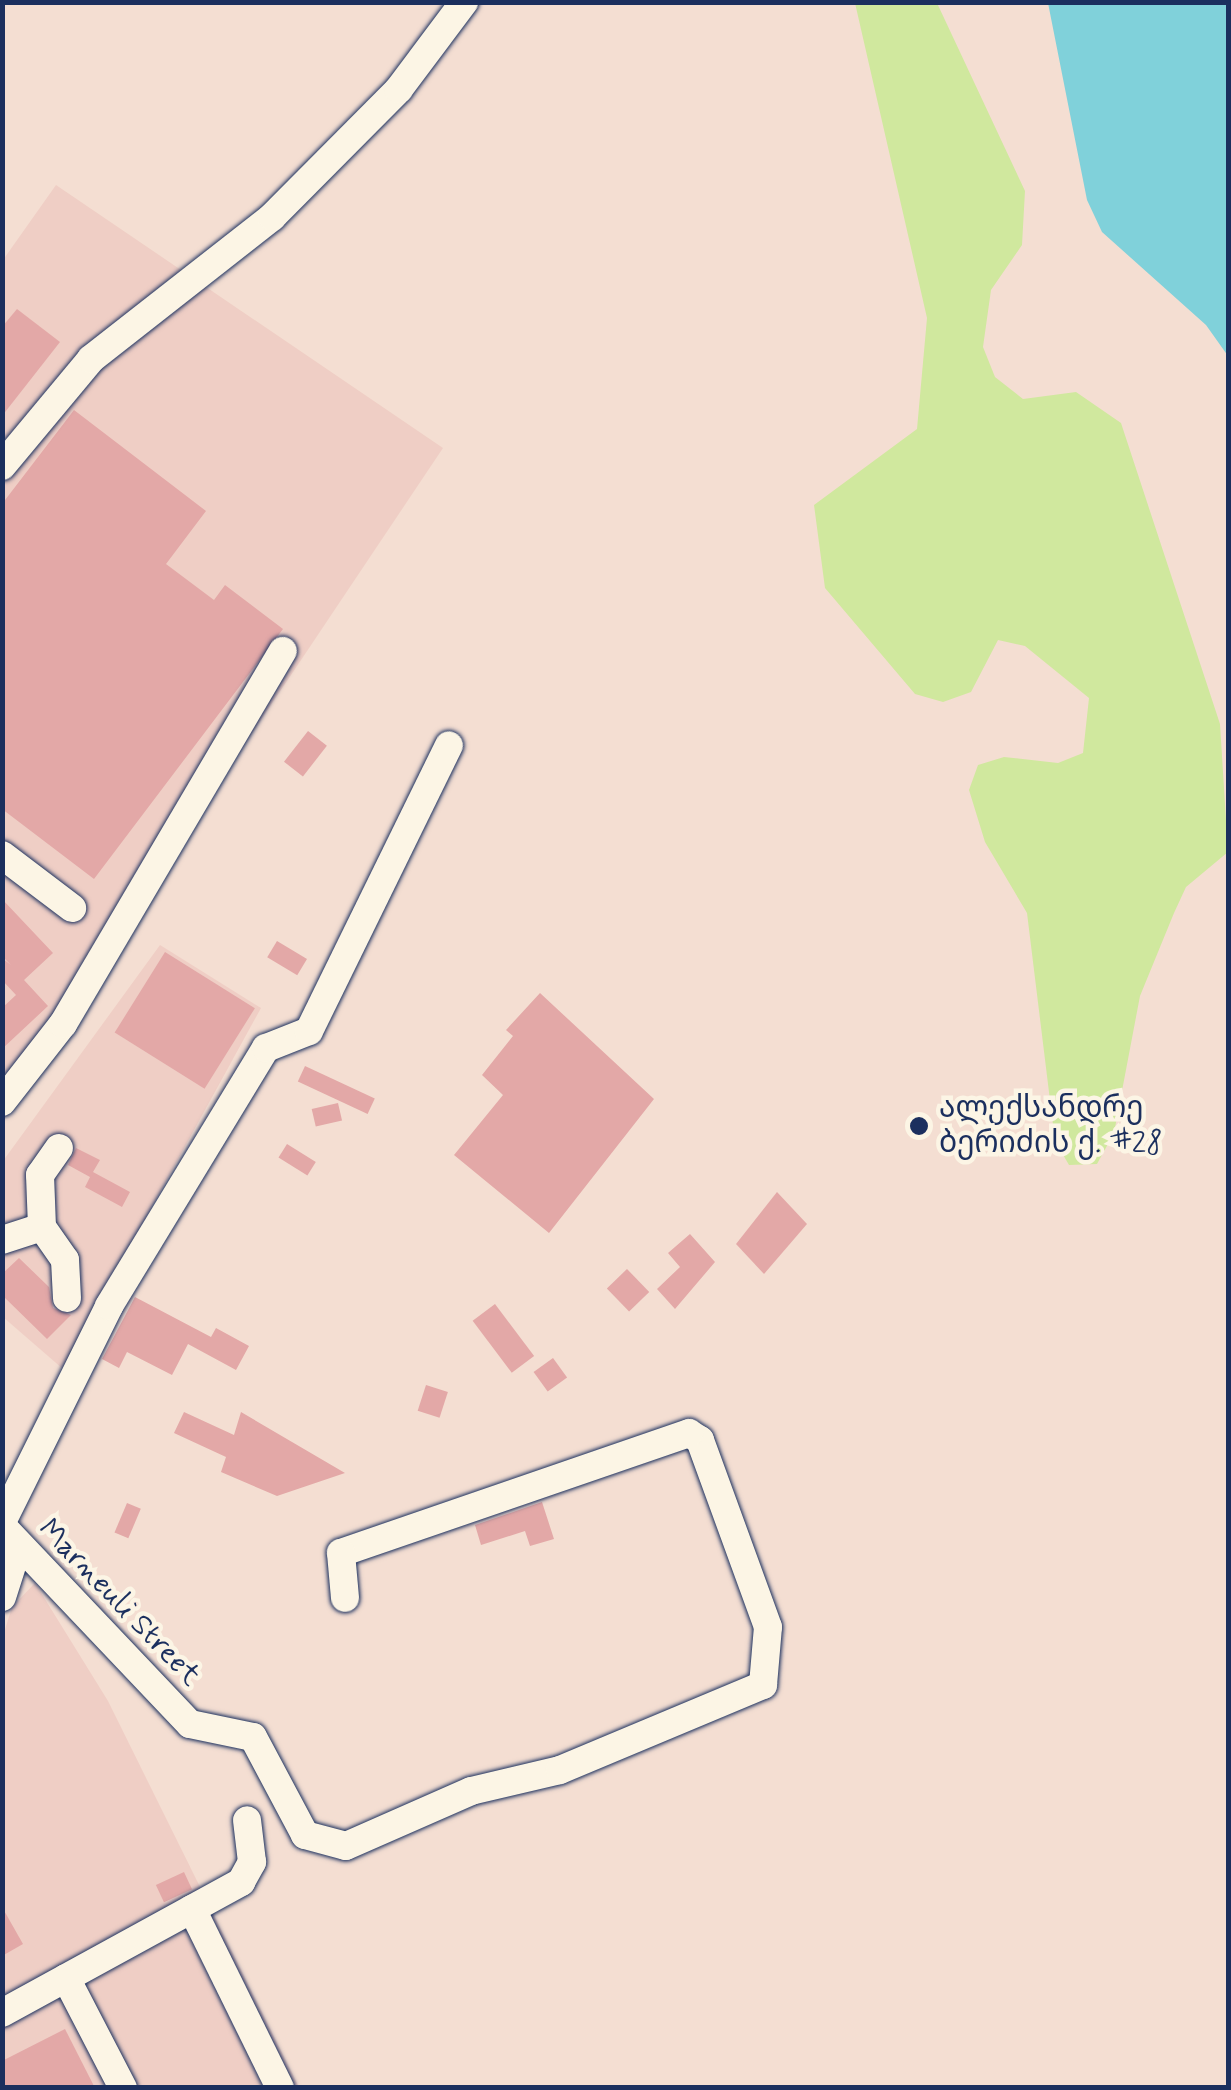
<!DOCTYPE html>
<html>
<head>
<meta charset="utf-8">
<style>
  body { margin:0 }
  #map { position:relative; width:1231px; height:2090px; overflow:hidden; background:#f4ded2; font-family:Mynerve,"Noto Sans Georgian",sans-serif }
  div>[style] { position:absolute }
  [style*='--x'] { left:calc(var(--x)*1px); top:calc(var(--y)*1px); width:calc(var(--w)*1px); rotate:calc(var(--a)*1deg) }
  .built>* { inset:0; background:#efcec5 }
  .green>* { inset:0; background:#d0e89e }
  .water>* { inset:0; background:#80d1da }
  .building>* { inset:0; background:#e3a8a7; transform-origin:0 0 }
  .roads { filter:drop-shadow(0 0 2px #1b2f5e) drop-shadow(0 0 2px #1b2f5e) }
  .minor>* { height:28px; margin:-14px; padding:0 14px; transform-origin:14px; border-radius:14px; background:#fcf5e5 }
  .dots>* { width:28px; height:28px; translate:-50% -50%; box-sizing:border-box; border:5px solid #fcf5e5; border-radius:50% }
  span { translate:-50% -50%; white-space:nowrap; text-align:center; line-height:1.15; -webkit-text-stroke:9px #fcf5e5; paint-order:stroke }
  .poi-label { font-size:30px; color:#1b2f5e }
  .left { translate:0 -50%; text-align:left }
  .street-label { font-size:30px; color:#1b2f5e }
  .frame { position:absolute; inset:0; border:5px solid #1b2f5e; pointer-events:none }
</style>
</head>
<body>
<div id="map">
  <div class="built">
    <div style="clip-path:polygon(56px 185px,443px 448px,3px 1105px,3px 260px)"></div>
    <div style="clip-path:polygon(160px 945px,261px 1008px,63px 1369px,3px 1317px,3px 1161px)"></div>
    <div style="clip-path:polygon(35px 1583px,108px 1701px,299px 2087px,3px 2088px,3px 1636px,12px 1607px)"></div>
  </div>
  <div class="green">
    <div style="clip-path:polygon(855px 3px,937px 3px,1025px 191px,1022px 245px,991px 290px,983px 347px,995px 377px,1023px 399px,1076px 392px,1121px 423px,1220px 724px,1228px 852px,1186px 887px,1174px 913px,1140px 996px,1114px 1133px,1097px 1164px,1069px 1165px,1055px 1141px,1027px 913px,985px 842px,969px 790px,978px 765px,1004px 757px,1058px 763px,1083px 753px,1089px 698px,1025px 646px,998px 640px,971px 692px,943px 702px,915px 694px,825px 588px,814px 505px,917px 429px,927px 318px)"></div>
  </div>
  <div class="water">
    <div style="clip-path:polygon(1048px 3px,1228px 3px,1228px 356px,1206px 325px,1102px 232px,1087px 200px)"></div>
  </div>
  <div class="building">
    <div style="clip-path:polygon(17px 309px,60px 342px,2px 416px,2px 327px)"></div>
    <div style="clip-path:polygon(74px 410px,206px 511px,166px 564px,214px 600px,225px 585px,283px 629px,94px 879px,2px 809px,2px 504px)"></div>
    <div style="left:308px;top:731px;width:24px;height:39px;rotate:38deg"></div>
    <div style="clip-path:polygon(2px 899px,53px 953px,24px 980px,48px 1006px,2px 1049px,2px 1008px,16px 995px,2px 980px,2px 958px,11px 965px,2px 956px)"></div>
    <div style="left:277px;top:941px;width:35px;height:19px;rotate:31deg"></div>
    <div style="left:165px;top:952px;width:106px;height:95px;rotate:32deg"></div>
    <div style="clip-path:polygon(540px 993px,654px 1099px,549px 1233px,454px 1155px,503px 1095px,482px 1075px,513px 1036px,506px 1030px)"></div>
    <div style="left:305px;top:1066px;width:77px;height:17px;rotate:25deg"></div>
    <div style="left:338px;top:1103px;width:18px;height:27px;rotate:77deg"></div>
    <div style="left:287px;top:1144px;width:34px;height:16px;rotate:32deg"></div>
    <div style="clip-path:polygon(76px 1148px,100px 1160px,93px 1172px,130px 1192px,122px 1207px,85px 1187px,90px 1177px,68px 1165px)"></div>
    <div style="clip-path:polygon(777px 1192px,807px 1224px,764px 1274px,736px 1244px)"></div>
    <div style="clip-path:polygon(690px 1234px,715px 1262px,675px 1309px,657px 1289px,680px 1267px,668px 1253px)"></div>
    <div style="clip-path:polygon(19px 1258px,49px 1287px,53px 1308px,71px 1315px,47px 1339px,2px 1295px,2px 1274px)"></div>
    <div style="left:627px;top:1269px;width:32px;height:28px;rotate:46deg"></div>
    <div style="clip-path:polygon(135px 1297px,211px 1337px,216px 1328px,249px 1346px,236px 1370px,188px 1344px,172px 1375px,127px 1352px,119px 1368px,102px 1359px)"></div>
    <div style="left:495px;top:1304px;width:65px;height:28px;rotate:53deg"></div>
    <div style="left:553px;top:1358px;width:24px;height:24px;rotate:54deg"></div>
    <div style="left:426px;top:1385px;width:23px;height:27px;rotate:18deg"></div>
    <div style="clip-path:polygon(184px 1412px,234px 1435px,241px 1412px,345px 1473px,277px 1496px,221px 1472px,226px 1457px,174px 1433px)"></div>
    <div style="clip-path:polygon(542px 1502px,554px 1539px,530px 1546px,525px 1531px,481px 1545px,475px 1525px)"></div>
    <div style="left:127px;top:1503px;width:15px;height:32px;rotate:23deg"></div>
    <div style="left:184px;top:1872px;width:19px;height:31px;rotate:65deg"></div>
    <div style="clip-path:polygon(2px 1907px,23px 1944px,2px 1956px)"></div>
    <div style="clip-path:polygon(65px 2029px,95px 2088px,2px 2088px,2px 2061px)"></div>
  </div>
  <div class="roads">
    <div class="minor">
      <div style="--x:2;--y:466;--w:139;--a:-50.2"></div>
      <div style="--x:91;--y:359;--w:230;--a:-38.1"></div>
      <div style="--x:272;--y:217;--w:180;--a:-45.2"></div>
      <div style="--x:399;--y:89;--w:109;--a:-53.2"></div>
      <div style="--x:2;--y:855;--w:88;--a:37.1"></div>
      <div style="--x:2;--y:1102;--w:99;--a:-52"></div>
      <div style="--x:63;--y:1024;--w:433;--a:-59.5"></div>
      <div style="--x:42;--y:1227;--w:40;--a:55.1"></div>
      <div style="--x:65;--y:1260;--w:38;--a:87"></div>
      <div style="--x:2;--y:1240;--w:42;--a:-18"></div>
      <div style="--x:42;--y:1227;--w:52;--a:-92.2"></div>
      <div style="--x:40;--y:1175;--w:33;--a:-55"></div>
      <div style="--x:2;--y:1522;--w:241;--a:-63.6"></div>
      <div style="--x:109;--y:1306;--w:302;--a:-58.7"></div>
      <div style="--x:266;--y:1048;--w:46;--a:-21.6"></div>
      <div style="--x:309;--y:1031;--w:318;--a:-63.9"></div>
      <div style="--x:2;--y:1526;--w:273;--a:46.5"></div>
      <div style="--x:190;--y:1724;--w:64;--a:11.7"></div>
      <div style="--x:253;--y:1737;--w:111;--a:62"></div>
      <div style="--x:305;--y:1835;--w:42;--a:15"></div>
      <div style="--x:346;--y:1846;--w:137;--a:-23.7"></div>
      <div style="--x:471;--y:1791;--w:91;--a:-13.3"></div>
      <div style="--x:560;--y:1770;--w:220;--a:-22.7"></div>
      <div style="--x:763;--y:1685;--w:58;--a:-85.1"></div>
      <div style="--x:768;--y:1627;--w:199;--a:-110"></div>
      <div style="--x:700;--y:1440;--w:13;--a:-148"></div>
      <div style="--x:689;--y:1433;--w:368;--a:161"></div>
      <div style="--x:341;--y:1553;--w:45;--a:84.9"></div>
      <div style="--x:2;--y:1597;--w:52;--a:-72.3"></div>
      <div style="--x:192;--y:1909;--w:199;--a:63.8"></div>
      <div style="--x:66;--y:1978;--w:124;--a:62.6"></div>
      <div style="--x:2;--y:2013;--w:273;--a:-28.7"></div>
      <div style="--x:241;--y:1882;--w:23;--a:-61"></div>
      <div style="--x:252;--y:1862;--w:42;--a:-96.8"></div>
    </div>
  </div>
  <div class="dots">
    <div style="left:919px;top:1126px;background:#1b2f5e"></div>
  </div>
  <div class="poi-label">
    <span class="left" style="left:939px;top:1126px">ალექსანდრე<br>ბერიძის ქ. #28</span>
  </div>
  <div class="street-label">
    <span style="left:119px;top:1603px;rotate:46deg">Marneuli Street</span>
  </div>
  <div class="frame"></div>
</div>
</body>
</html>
